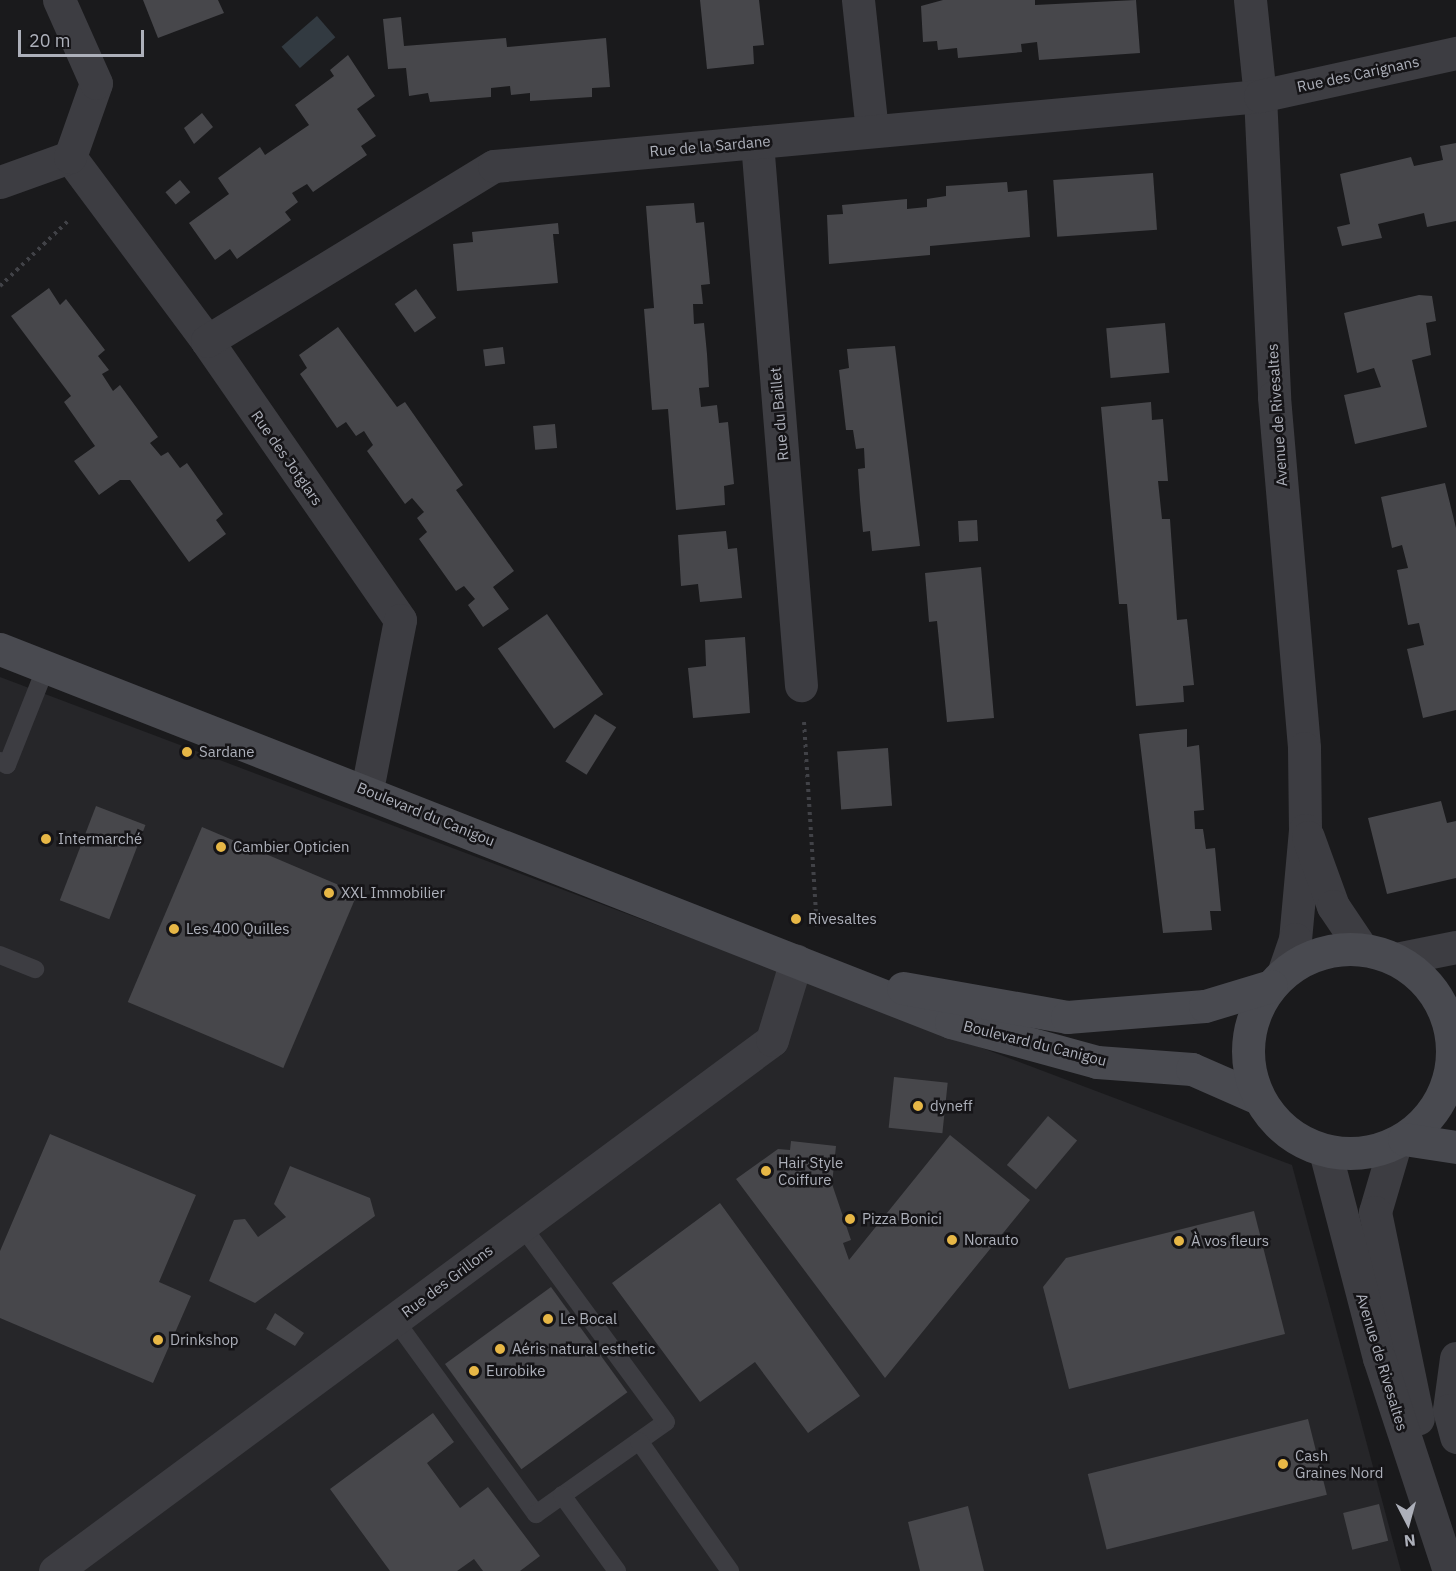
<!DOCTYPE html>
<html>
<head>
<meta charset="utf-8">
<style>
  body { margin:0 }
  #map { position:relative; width:1456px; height:1571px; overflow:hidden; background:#1a1a1c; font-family:"IBM Plex Sans",sans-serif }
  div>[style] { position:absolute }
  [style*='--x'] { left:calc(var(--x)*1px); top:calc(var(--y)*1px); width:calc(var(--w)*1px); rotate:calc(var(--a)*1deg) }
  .built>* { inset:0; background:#262629 }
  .water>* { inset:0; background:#323a41; transform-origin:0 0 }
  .building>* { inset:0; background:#47474b; transform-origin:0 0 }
  .path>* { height:4px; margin-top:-2px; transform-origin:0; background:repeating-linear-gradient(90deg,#414247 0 3px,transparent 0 7.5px) }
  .lane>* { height:18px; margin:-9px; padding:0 9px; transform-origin:9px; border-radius:9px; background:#3d3d42 }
  .street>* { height:33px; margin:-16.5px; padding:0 16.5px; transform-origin:16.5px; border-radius:16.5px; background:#3d3d42 }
  .secondary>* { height:33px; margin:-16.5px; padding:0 16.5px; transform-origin:16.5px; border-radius:16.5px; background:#494a50 }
  .secondary>.ring { margin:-16.5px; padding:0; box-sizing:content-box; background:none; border:33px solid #494a50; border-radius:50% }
  .dots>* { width:16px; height:16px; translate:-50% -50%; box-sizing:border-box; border:3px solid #151417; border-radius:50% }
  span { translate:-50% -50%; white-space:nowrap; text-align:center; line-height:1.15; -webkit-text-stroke:5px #151417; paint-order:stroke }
  .street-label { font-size:15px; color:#adb0ba }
  .poi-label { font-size:15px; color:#adb0ba }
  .left { translate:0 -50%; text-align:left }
  .north { position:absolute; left:1378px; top:1493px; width:60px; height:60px; -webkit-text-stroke:4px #151417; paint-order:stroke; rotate:174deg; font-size:16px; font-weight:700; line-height:24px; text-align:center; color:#adb0ba }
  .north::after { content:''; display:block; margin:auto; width:21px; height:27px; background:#adb0ba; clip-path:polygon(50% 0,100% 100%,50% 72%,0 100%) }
  .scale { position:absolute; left:18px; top:30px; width:126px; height:27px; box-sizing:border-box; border:3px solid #adb0ba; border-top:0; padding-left:8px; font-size:18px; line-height:21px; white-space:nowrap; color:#adb0ba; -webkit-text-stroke:4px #151417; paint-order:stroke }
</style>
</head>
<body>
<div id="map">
  <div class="built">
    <div style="clip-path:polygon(0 677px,1292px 1165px,1401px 1571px,0 1571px)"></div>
  </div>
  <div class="water">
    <div style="left:317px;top:16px;width:28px;height:47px;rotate:49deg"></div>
  </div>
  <div class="building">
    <div style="clip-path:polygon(143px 0,218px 0,224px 13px,158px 38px)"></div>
    <div style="clip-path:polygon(700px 0,759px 0,764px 45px,753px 46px,754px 64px,707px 69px)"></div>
    <div style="clip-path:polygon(943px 0,1035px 0,1035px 5px,1136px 0,1140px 53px,1039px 60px,1037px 42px,1021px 44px,1022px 52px,958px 58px,957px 48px,938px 50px,937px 41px,923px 42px,921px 6px)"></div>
    <div style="clip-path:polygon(401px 17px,404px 46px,506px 38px,507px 47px,606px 38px,610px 87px,592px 88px,592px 97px,530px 101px,530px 93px,511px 95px,510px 86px,491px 88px,491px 97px,430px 102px,428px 93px,409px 96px,406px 68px,388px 69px,383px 19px)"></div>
    <div style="clip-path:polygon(348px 55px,375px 96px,357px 109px,376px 136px,361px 146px,367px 155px,313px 192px,307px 184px,292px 193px,298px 202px,285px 212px,291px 220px,237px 259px,230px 249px,215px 260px,189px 223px,229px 194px,218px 178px,260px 147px,265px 155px,309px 125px,295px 105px,334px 76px,330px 70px)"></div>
    <div style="clip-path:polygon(202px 113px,213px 127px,194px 144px,184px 128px)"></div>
    <div style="clip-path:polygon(1456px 143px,1456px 221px,1427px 227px,1424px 213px,1378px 224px,1382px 238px,1342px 246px,1337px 227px,1350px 224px,1340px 174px,1411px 157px,1414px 166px,1443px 160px,1440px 146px)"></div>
    <div style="left:1153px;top:173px;width:57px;height:100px;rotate:86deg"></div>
    <div style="left:180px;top:180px;width:16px;height:19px;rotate:50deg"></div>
    <div style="clip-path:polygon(1007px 182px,1008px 192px,1027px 190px,1030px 237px,930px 246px,930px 255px,829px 264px,827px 215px,843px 214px,842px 205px,907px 199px,907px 209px,927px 207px,927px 199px,946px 196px,946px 186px)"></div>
    <div style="clip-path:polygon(694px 203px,696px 223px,704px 222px,710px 284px,701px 285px,703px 304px,693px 304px,694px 324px,704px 323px,707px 354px,709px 387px,699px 388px,701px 407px,717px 405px,719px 423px,728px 422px,734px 484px,724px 486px,725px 505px,676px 510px,668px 409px,652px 410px,644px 309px,654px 308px,646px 206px)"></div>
    <div style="clip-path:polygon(558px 223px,559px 234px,553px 234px,558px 283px,457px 291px,453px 244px,473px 242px,472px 232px)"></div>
    <div style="clip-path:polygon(49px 288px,60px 305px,66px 299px,105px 350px,98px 356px,109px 370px,102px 374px,113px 391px,120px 385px,158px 437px,150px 443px,161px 456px,168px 452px,180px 468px,187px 463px,223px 514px,216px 520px,226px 534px,189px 562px,130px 480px,120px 480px,99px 495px,74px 461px,95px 446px,64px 402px,71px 396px,11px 316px)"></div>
    <div style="left:416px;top:289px;width:35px;height:26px;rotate:55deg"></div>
    <div style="clip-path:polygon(1419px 295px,1432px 296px,1436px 321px,1426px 323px,1431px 355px,1412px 360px,1427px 427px,1355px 444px,1344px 395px,1381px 387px,1374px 368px,1357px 373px,1344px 313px)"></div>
    <div style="left:1165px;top:323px;width:50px;height:59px;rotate:85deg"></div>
    <div style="clip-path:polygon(338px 327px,397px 407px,405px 402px,463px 485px,456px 490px,514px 571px,493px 587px,509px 609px,483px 627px,468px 605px,475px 599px,464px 586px,456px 591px,419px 539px,427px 532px,417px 518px,424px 512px,412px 498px,405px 504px,367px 451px,373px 445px,364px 431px,356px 436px,346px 422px,337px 428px,300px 374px,307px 368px,299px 355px)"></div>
    <div style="clip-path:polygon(895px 346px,920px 546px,872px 551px,870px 531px,863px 532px,860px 500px,858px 469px,865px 468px,864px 448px,856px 449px,853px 430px,846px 430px,839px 370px,849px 368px,847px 349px)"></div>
    <div style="left:503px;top:347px;width:17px;height:20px;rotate:83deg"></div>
    <div style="clip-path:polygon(1151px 402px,1152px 420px,1163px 419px,1168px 481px,1158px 481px,1162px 519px,1170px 519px,1177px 620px,1187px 619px,1194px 685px,1183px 686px,1184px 702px,1136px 706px,1127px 604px,1119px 604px,1101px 407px)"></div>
    <div style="left:555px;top:424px;width:24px;height:22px;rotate:85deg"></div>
    <div style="clip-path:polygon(1445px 483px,1456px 528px,1456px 710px,1423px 718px,1407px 649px,1424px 645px,1419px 623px,1408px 625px,1397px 570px,1408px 568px,1402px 545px,1392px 548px,1381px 497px)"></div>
    <div style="left:977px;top:520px;width:21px;height:19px;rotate:87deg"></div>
    <div style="clip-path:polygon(726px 531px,728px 549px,737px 548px,742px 598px,700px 602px,698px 584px,681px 586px,678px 535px)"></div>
    <div style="clip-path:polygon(981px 567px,994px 718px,947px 722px,937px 621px,929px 622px,925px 573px)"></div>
    <div style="left:547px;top:614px;width:98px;height:60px;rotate:55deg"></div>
    <div style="clip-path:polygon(745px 637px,750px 713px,693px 718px,688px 668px,706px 666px,705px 640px)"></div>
    <div style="left:595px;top:714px;width:25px;height:56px;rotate:32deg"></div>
    <div style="clip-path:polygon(1187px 729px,1187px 747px,1199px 745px,1204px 810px,1194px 811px,1195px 829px,1203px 829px,1206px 849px,1215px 848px,1221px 911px,1210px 911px,1212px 930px,1163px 933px,1139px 734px)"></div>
    <div style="left:888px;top:748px;width:58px;height:51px;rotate:86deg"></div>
    <div style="clip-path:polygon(1441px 801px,1447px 823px,1456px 821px,1456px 878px,1387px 894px,1368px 818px)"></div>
    <div style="left:96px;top:806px;width:53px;height:101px;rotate:21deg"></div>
    <div style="left:202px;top:827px;width:169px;height:190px;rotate:23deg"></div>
    <div style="left:894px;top:1077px;width:54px;height:51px;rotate:6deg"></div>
    <div style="left:1048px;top:1116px;width:38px;height:64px;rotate:40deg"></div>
    <div style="clip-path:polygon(50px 1134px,196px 1195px,159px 1282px,191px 1296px,153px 1383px,0 1318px,0 1251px)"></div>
    <div style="clip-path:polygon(950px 1135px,1030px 1200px,885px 1378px,736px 1179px,778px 1149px,790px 1150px,791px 1141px,836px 1146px,832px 1184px,851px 1240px,843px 1243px,849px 1260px)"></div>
    <div style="clip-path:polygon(290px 1166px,370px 1198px,375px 1216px,255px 1303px,209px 1281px,234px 1220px,245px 1219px,258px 1237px,286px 1217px,274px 1204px)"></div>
    <div style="clip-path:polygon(720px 1203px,860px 1396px,808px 1433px,755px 1362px,700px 1402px,612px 1283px)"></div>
    <div style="clip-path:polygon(1254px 1211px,1285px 1334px,1069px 1389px,1043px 1287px,1066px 1258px)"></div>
    <div style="left:551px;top:1287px;width:130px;height:131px;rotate:54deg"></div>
    <div style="clip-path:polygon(275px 1313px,304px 1333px,295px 1346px,266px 1329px)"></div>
    <div style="clip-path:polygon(433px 1413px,454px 1442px,427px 1463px,460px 1508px,488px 1487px,540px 1556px,520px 1571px,483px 1571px,474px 1559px,457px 1571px,390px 1571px,330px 1489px)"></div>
    <div style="left:1308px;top:1419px;width:78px;height:227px;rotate:76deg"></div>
    <div style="left:1379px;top:1504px;width:38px;height:37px;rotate:76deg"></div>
    <div style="clip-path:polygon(968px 1506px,984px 1571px,920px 1571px,908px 1522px)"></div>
  </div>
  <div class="path">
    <div style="--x:0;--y:286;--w:95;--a:-43.7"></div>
    <div style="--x:804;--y:722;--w:205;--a:86.4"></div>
  </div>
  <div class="lane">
    <div style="--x:0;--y:761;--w:8;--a:30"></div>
    <div style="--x:7;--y:765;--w:105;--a:-68.3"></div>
    <div style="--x:0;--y:955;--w:38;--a:22"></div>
    <div style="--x:395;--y:1320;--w:240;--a:54"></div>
    <div style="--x:536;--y:1514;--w:159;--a:-35.3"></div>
    <div style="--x:666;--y:1422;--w:243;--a:-126.3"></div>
    <div style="--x:639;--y:1441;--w:159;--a:55"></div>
    <div style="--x:562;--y:1495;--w:94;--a:54.1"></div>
  </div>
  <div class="street">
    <div style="--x:858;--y:0;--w:131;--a:83.9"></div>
    <div style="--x:1250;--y:0;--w:97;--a:84.1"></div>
    <div style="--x:1260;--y:96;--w:301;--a:87.3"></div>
    <div style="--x:1274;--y:397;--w:352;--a:85.1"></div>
    <div style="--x:1304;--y:748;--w:82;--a:89.3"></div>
    <div style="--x:1305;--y:830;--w:109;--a:95.2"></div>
    <div style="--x:1295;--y:939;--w:36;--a:109"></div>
    <div style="--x:757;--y:142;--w:545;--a:85.37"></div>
    <div style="--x:70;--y:157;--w:229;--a:53.3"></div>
    <div style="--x:207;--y:341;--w:339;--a:55.3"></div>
    <div style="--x:400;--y:620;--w:173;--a:101"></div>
    <div style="--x:0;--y:182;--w:74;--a:-19.7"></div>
    <div style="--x:70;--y:157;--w:78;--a:-70.6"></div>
    <div style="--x:96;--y:83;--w:91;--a:-114"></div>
    <div style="--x:207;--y:341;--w:336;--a:-31.4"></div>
    <div style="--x:494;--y:166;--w:769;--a:-5.22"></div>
    <div style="--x:1260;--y:96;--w:201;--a:-12.4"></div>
    <div style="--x:1308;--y:837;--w:73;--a:70.1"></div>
    <div style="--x:1333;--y:906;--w:52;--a:56"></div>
    <div style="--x:1396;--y:959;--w:61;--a:-11.3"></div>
    <div style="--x:1452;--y:1034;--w:7;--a:-56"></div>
    <div style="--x:1395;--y:1144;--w:71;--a:106.4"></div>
    <div style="--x:1375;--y:1212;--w:211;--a:78.3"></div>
    <div style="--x:1325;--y:1151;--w:214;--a:75.4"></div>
    <div style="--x:1379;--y:1358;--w:224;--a:71.8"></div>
    <div style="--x:1456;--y:1358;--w:52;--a:97.7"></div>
    <div style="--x:1449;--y:1410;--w:28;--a:75"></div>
    <div style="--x:55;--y:1571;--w:892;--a:-36.52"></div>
    <div style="--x:772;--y:1040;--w:83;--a:-73.1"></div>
  </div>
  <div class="secondary">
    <div style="--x:0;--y:649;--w:1022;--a:21.42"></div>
    <div style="--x:951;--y:1022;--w:151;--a:15.3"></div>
    <div style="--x:1097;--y:1062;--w:95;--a:4.2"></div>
    <div style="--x:1192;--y:1069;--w:72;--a:23.7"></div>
    <div class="ring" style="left:1248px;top:949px;width:171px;height:171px"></div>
    <div style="--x:903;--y:988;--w:167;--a:10"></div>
    <div style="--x:1067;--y:1017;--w:138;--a:-4.6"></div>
    <div style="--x:1205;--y:1006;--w:69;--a:-16.9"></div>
    <div style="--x:1404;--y:1139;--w:53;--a:8.7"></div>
  </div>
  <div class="dots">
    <div style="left:187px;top:752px;background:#e7b746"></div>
    <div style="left:46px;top:839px;background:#e7b746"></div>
    <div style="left:221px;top:847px;background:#e7b746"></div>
    <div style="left:329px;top:893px;background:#e7b746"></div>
    <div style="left:796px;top:919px;background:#e7b746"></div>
    <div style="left:174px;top:929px;background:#e7b746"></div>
    <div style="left:918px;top:1106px;background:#e7b746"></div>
    <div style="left:766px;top:1171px;background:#e7b746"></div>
    <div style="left:850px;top:1219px;background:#e7b746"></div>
    <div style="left:952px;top:1240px;background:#e7b746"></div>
    <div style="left:1179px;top:1241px;background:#e7b746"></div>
    <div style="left:548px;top:1319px;background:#e7b746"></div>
    <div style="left:158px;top:1340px;background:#e7b746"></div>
    <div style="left:500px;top:1349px;background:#e7b746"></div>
    <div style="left:474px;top:1371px;background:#e7b746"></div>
    <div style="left:1283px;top:1464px;background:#e7b746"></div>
  </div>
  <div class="street-label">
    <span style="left:1358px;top:74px;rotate:-12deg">Rue des Carignans</span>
    <span style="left:710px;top:146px;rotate:-5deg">Rue de la Sardane</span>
    <span style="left:779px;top:414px;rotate:-95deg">Rue du Baillet</span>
    <span style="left:1277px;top:415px;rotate:-94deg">Avenue de Rivesaltes</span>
    <span style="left:287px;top:458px;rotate:55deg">Rue des Jotglars</span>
    <span style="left:426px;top:814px;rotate:22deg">Boulevard du Canigou</span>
    <span style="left:1035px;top:1043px;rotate:14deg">Boulevard du Canigou</span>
    <span style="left:447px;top:1281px;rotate:-37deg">Rue des Grillons</span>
    <span style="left:1382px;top:1362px;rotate:73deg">Avenue de Rivesaltes</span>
  </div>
  <div class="poi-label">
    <span class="left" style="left:199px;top:752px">Sardane</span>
    <span class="left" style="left:58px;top:839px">Intermarché</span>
    <span class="left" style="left:233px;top:847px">Cambier Opticien</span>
    <span class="left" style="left:341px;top:893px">XXL Immobilier</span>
    <span class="left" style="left:808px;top:919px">Rivesaltes</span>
    <span class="left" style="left:186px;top:929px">Les 400 Quilles</span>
    <span class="left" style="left:930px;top:1106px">dyneff</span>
    <span class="left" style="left:778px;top:1171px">Hair Style<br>Coiffure</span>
    <span class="left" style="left:862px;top:1219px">Pizza Bonici</span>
    <span class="left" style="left:964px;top:1240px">Norauto</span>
    <span class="left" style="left:1191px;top:1241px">À vos fleurs</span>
    <span class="left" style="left:560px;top:1319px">Le Bocal</span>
    <span class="left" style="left:170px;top:1340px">Drinkshop</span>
    <span class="left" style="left:512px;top:1349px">Aéris natural esthetic</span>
    <span class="left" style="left:486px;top:1371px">Eurobike</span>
    <span class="left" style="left:1295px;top:1464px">Cash<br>Graines Nord</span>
  </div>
  <div class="north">N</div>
  <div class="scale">20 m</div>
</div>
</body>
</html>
